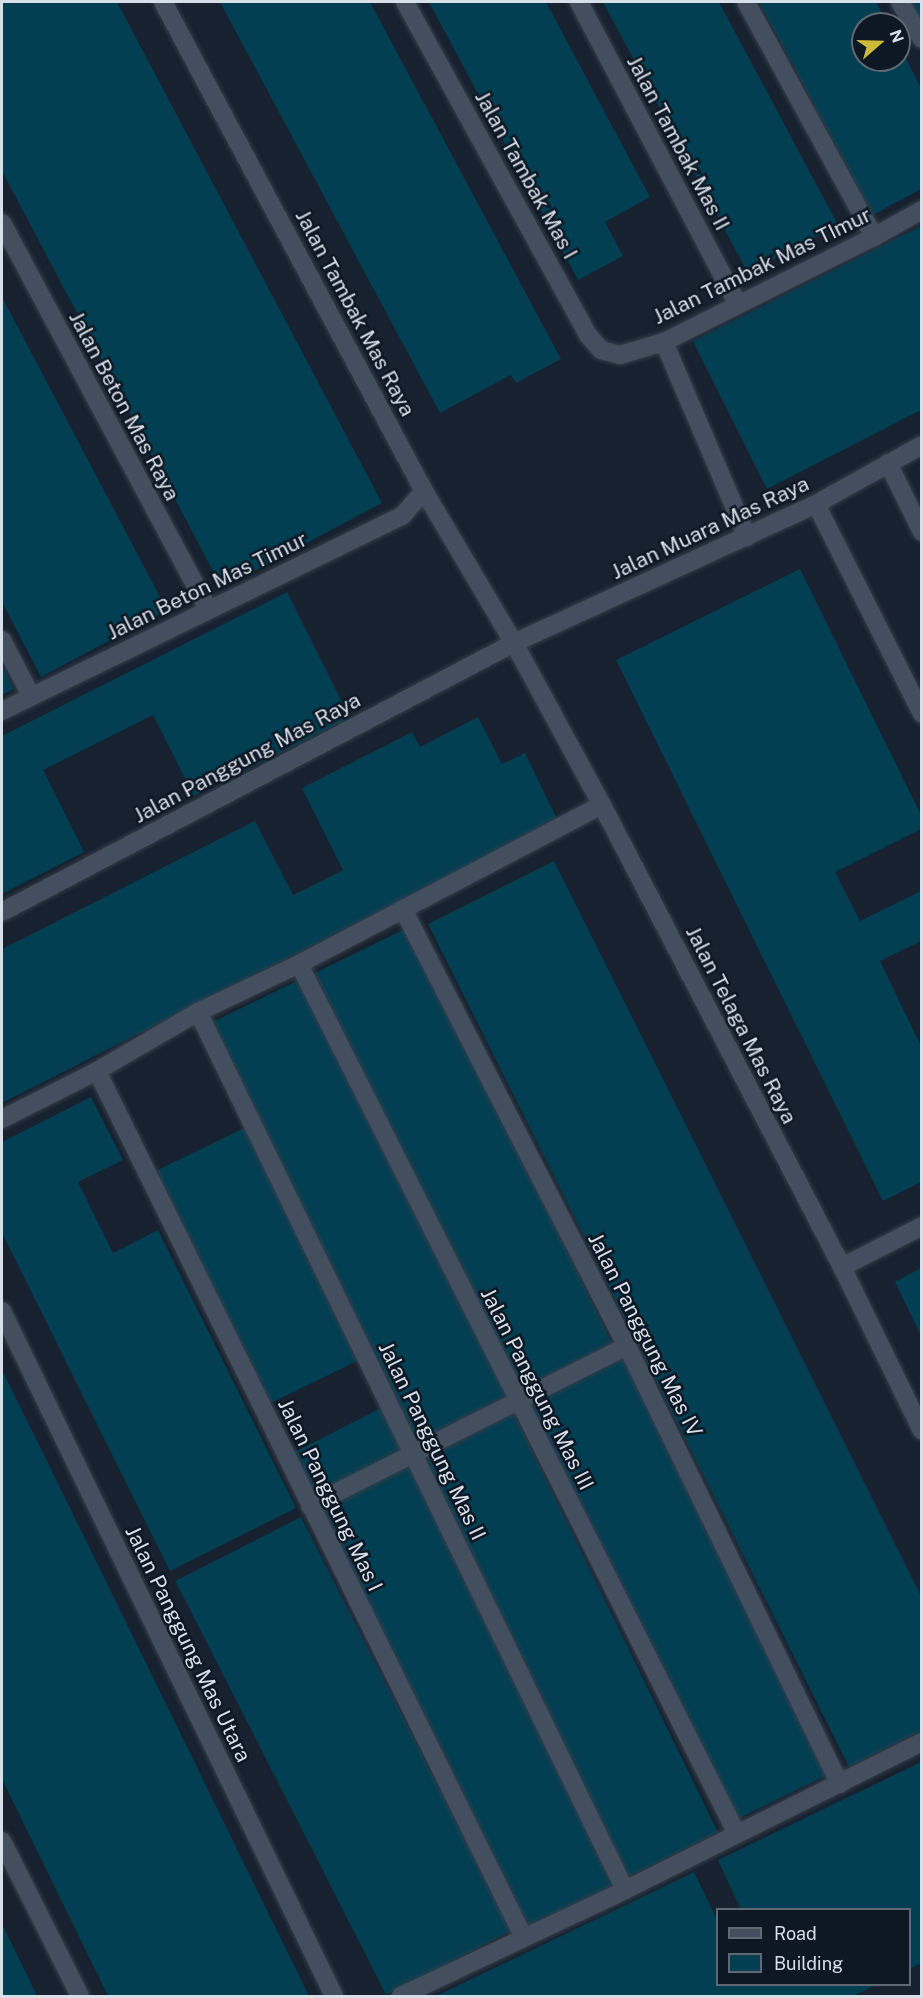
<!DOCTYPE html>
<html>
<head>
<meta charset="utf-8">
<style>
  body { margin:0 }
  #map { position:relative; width:923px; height:1998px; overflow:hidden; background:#17212f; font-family:"Public Sans",sans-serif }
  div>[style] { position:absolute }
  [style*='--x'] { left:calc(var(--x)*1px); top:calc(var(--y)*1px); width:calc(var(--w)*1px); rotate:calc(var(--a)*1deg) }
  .building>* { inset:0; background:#023f52; transform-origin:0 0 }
  .roads { filter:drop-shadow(0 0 2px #373d49) drop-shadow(0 0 2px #373d49) }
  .street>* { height:18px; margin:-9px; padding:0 9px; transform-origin:9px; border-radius:9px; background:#434e5e }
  span { translate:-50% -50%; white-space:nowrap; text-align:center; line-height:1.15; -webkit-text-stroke:5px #0e1825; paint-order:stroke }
  .street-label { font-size:21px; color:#d8dfe8 }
  .frame { position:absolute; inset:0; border:3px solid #d8dfe8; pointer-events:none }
  .legend { position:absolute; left:716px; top:1908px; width:195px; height:78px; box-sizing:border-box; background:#0e1825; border:2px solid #5f6873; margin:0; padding:8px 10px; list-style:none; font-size:18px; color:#d8dfe8 }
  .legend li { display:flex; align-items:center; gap:12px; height:30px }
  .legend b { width:30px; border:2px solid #5f6873 }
  .north { position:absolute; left:851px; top:12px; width:60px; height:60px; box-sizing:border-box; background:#0e1825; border:2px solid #5f6873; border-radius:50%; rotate:70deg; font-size:16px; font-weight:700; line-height:24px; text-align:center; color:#d8dfe8 }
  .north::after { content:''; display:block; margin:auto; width:21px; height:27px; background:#ccb938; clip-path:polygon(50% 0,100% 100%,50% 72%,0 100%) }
</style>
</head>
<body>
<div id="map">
  <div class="building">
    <div style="clip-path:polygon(2px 2px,117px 2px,382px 503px,222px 588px,2px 171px)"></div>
    <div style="clip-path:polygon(220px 2px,370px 2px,561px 359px,516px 383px,511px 375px,440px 413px)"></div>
    <div style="clip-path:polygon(429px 2px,546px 2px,650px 197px,605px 222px,623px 256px,578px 280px)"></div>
    <div style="clip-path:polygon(603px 2px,719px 2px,838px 225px,748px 273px)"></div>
    <div style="clip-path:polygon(759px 2px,876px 2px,888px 24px,863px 24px,863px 60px,899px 60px,899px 45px,921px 88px,921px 189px,873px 215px)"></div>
    <div style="clip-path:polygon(911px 2px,921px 2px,921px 22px)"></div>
    <div style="clip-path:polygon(921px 226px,921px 410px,767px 489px,693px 341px)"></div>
    <div style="clip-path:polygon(2px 297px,167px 610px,41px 677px,2px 602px)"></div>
    <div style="clip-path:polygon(800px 569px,921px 815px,921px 829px,835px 872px,860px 921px,921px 891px,921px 941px,880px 961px,921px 1046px,921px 1182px,883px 1201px,616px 660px)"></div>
    <div style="clip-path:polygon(287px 592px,350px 718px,194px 796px,153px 715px,43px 770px,84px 852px,2px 894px,2px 736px)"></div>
    <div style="clip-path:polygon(2px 665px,14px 689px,2px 695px)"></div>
    <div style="clip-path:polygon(478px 717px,502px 764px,525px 753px,558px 821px,2px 1103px,2px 949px,255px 821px,293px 895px,343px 870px,302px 788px,412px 732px,420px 747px)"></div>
    <div style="clip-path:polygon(554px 861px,921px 1596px,921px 1731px,849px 1767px,428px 924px)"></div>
    <div style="left:409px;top:927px;width:468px;height:105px;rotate:64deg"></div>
    <div style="left:305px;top:977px;width:467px;height:106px;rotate:64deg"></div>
    <div style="clip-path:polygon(91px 1097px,123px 1160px,78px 1182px,113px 1253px,158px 1230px,296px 1508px,170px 1571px,2px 1233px,2px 1142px)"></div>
    <div style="left:248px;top:1126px;width:259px;height:105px;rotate:64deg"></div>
    <div style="clip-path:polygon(921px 1268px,921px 1336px,895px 1282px)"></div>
    <div style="left:623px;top:1354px;width:468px;height:105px;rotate:64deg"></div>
    <div style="clip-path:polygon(2px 1370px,49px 1465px,309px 1996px,108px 1996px,2px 1779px)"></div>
    <div style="left:385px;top:1406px;width:51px;height:105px;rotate:63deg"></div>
    <div style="left:513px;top:1412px;width:468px;height:105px;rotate:64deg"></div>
    <div style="left:413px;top:1462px;width:468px;height:105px;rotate:64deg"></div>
    <div style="left:301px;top:1517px;width:464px;height:141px;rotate:63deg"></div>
    <div style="clip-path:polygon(921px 1762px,921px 1963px,910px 1969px,910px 1910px,741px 1910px,718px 1860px)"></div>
    <div style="clip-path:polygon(694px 1872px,717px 1920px,717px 1984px,878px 1984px,853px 1996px,436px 1996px)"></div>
    <div style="clip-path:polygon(2px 1924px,26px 1973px,37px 1996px,2px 1996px)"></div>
  </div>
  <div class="roads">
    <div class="street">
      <div style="--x:163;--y:2;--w:554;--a:61.91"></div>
      <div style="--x:424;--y:491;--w:177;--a:59.4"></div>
      <div style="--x:514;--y:643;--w:184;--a:61.5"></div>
      <div style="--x:602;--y:805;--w:521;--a:62.55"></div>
      <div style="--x:842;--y:1267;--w:182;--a:64"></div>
      <div style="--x:405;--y:2;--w:380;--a:61.2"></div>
      <div style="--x:588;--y:335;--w:20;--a:49"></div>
      <div style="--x:601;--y:350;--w:20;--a:15"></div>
      <div style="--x:620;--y:355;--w:46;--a:-16.5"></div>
      <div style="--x:664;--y:342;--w:235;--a:-26.6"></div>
      <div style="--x:874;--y:237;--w:55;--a:-29.4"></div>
      <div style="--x:579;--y:2;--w:342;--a:62.3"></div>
      <div style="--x:746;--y:2;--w:268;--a:61.4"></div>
      <div style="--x:900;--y:2;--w:43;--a:59.3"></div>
      <div style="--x:2;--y:223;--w:438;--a:61.9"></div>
      <div style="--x:664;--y:342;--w:212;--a:66.9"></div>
      <div style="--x:888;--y:463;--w:77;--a:63.8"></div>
      <div style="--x:816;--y:504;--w:235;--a:63.2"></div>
      <div style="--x:2;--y:640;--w:63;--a:62.6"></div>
      <div style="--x:2;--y:711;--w:445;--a:-26"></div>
      <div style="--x:402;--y:516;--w:33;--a:-49"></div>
      <div style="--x:403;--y:909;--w:491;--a:62.9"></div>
      <div style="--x:627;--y:1346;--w:487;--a:64.1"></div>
      <div style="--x:2;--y:912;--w:578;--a:-27.72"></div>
      <div style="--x:514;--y:643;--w:332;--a:-24.7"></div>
      <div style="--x:816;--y:504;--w:121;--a:-29.1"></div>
      <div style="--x:299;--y:964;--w:974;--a:63.28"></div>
      <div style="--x:198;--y:1012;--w:976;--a:64.06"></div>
      <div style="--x:97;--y:1071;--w:966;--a:63.78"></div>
      <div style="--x:2;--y:1119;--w:106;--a:-26.8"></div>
      <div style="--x:97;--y:1071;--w:117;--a:-30.3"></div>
      <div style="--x:198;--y:1012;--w:112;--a:-25.4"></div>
      <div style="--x:299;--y:964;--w:342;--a:-27.7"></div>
      <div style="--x:842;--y:1267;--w:90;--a:-27.1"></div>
      <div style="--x:2;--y:1311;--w:761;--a:64.14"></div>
      <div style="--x:310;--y:1506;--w:355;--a:-26.8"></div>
      <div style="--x:2;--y:1841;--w:174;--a:63.3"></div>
      <div style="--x:401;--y:1996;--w:248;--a:-25.3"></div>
      <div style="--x:625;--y:1890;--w:332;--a:-26.5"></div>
    </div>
  </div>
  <div class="street-label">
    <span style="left:678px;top:143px;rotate:62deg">Jalan Tambak Mas II</span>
    <span style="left:526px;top:175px;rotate:61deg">Jalan Tambak Mas I</span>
    <span style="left:762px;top:266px;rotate:-26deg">Jalan Tambak Mas TImur</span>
    <span style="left:355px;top:313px;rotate:62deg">Jalan Tambak Mas Raya</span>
    <span style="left:124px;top:406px;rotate:62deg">Jalan Beton Mas Raya</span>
    <span style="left:710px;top:528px;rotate:-25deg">Jalan Muara Mas Raya</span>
    <span style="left:207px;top:586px;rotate:-26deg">Jalan Beton Mas Timur</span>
    <span style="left:247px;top:758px;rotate:-28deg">Jalan Panggung Mas Raya</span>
    <span style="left:741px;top:1025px;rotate:63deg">Jalan Telaga Mas Raya</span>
    <span style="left:645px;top:1335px;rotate:63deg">Jalan Panggung Mas IV</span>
    <span style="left:537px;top:1389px;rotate:63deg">Jalan Panggung Mas III</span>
    <span style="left:432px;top:1441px;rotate:64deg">Jalan Panggung Mas II</span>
    <span style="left:330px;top:1495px;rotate:64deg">Jalan Panggung Mas I</span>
    <span style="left:188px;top:1644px;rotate:64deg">Jalan Panggung Mas Utara</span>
  </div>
  <div class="frame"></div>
  <ul class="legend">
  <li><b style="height:8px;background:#434e5e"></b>Road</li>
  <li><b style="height:16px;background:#023f52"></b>Building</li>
  </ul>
  <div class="north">N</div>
</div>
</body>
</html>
